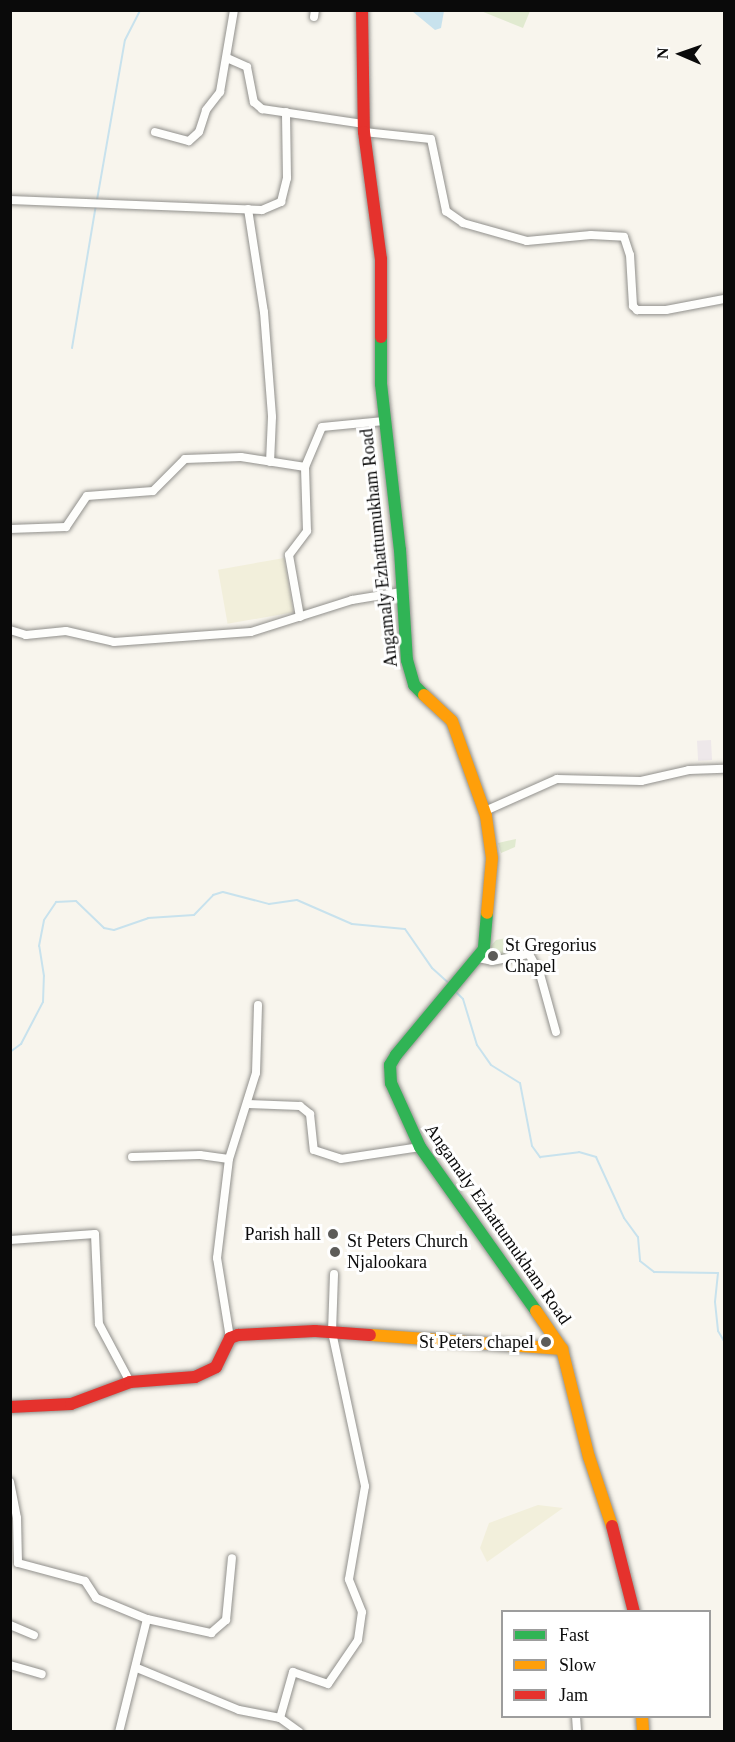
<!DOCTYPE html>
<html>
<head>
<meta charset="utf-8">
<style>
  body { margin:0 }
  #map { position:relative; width:735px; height:1742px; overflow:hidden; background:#f8f5ed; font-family:"Times New Roman",serif }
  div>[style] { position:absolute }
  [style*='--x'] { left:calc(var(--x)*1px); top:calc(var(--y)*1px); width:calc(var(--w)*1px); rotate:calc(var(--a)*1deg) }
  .industrial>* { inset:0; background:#eee8ea; transform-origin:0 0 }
  .farmland>* { inset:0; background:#f2efdb; transform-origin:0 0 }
  .green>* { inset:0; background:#e1ead0 }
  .water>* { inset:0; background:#c8e2ed }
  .stream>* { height:2px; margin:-1px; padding:0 1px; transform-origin:1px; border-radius:1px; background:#c8e2ed }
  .roads { filter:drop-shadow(0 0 2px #91908c) drop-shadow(0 0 2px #91908c) }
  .street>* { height:8px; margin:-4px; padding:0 4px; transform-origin:4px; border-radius:4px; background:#fefefc }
  .fast>* { height:12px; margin:-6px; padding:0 6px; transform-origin:6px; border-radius:6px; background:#30b455 }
  .slow>* { height:12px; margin:-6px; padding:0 6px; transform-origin:6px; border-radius:6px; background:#ff9f0a }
  .jam>* { height:12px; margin:-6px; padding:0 6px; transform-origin:6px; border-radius:6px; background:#e5322d }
  .dots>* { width:16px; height:16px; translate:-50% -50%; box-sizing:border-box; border:3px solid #fff; border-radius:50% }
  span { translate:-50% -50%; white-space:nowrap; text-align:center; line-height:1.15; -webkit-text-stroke:6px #fff; paint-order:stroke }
  .street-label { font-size:18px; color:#0a0a0a }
  .poi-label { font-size:18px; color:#0a0a0a }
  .left { translate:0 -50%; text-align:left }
  .right { translate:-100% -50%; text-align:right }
  .frame { position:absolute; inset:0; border:12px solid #0a0a0a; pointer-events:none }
  .legend { position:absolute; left:501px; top:1610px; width:210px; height:108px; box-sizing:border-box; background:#fff; border:2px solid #9d9d9d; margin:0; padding:8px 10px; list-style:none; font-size:18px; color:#0a0a0a }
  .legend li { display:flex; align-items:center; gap:12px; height:30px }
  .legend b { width:30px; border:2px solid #9d9d9d }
  .north { position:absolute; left:651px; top:24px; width:60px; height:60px; -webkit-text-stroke:4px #fff; paint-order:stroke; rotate:272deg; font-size:16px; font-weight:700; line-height:24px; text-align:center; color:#0a0a0a }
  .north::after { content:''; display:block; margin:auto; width:21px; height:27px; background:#0a0a0a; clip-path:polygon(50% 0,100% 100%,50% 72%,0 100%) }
</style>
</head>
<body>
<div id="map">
  <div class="industrial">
    <div style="left:711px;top:740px;width:20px;height:14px;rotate:87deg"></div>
  </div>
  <div class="farmland">
    <div style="left:284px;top:558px;width:55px;height:67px;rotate:80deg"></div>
    <div style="clip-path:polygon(538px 1505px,563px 1508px,487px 1562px,480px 1548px,489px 1523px)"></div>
  </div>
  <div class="green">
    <div style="clip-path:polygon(481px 11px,530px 11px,523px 28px)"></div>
    <div style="clip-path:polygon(516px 839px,515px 847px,501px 853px,498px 843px)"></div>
    <div style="clip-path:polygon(511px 937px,512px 956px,499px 957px,490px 947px,496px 940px)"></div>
  </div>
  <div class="water">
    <div style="clip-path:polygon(412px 11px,444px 11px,441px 28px,435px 30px)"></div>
  </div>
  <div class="stream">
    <div style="--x:97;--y:200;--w:162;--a:-80.1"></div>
    <div style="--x:125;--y:40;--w:34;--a:-63"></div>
    <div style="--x:72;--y:348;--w:145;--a:-80.5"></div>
    <div style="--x:456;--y:992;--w:10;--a:45"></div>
    <div style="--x:463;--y:999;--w:48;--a:73.1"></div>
    <div style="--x:477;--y:1045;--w:24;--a:55"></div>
    <div style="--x:491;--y:1065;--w:34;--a:32"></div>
    <div style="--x:520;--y:1083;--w:64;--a:79.2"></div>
    <div style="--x:532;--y:1146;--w:14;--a:54"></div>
    <div style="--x:540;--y:1157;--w:39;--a:-7"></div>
    <div style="--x:579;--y:1152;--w:18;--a:16"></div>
    <div style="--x:596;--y:1157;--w:67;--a:65.3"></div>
    <div style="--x:624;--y:1218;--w:24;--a:54"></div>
    <div style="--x:638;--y:1237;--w:24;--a:85"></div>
    <div style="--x:640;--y:1261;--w:18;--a:38"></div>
    <div style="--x:654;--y:1272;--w:64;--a:0.9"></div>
    <div style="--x:718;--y:1273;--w:29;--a:96"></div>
    <div style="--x:715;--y:1302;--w:29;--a:84"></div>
    <div style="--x:718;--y:1331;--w:12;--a:59"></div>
    <div style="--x:10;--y:1052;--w:14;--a:-36"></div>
    <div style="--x:21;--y:1044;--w:47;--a:-62.4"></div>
    <div style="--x:43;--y:1002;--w:26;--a:-88"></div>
    <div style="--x:44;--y:976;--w:30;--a:-99"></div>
    <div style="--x:39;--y:946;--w:26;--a:-79"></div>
    <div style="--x:44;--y:920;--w:22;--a:-56"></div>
    <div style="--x:56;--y:902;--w:20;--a:-3"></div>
    <div style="--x:76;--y:901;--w:39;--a:44"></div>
    <div style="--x:104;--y:928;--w:10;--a:11"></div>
    <div style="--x:114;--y:930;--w:36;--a:-19"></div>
    <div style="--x:148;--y:918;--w:46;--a:-3.7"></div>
    <div style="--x:194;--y:915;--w:28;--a:-46"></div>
    <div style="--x:213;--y:895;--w:10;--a:-17"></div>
    <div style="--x:223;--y:892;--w:48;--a:14.6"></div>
    <div style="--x:269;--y:904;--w:28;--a:-8"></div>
    <div style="--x:297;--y:900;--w:60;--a:23.6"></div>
    <div style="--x:352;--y:924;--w:53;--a:5.4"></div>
    <div style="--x:405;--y:929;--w:47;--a:55.3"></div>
    <div style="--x:432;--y:968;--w:25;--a:42"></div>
  </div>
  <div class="roads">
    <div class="street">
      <div style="--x:314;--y:17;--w:7;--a:-82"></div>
      <div style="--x:227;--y:58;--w:22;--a:24"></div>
      <div style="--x:247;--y:67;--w:36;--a:79"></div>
      <div style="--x:254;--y:102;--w:11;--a:41"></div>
      <div style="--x:262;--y:109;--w:102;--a:8.4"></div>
      <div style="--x:155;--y:132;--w:35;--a:15"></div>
      <div style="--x:189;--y:141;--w:13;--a:-42"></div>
      <div style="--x:199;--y:132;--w:23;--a:-72"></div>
      <div style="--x:206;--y:110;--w:23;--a:-52"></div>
      <div style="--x:220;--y:92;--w:83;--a:-80.3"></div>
      <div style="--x:364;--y:132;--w:67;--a:6"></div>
      <div style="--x:431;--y:139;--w:74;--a:78.2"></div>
      <div style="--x:446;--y:211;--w:21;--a:35"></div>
      <div style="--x:463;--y:223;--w:66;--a:15.7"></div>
      <div style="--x:527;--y:241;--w:64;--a:-5.4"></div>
      <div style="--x:591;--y:235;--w:33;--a:3"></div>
      <div style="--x:624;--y:237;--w:19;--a:72"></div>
      <div style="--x:630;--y:255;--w:51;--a:86.6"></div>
      <div style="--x:633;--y:306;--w:6;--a:45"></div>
      <div style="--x:637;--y:310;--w:29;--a:0"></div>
      <div style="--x:666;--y:310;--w:59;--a:-10.7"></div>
      <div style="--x:10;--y:200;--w:252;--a:2.3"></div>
      <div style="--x:262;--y:210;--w:21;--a:-23"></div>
      <div style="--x:281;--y:202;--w:25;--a:-76"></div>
      <div style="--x:287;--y:178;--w:66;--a:-90.9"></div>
      <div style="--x:248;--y:209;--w:104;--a:81.2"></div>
      <div style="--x:264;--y:312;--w:105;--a:85.6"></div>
      <div style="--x:272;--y:417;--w:45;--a:92.5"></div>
      <div style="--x:10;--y:529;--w:56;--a:-2"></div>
      <div style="--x:66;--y:527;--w:37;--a:-56"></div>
      <div style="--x:87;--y:496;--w:66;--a:-4.3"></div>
      <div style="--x:153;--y:491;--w:45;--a:-45"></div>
      <div style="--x:185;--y:459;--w:56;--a:-2"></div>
      <div style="--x:241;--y:457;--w:65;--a:8.9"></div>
      <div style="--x:305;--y:467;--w:43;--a:-67"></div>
      <div style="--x:322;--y:427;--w:62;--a:-5.5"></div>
      <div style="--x:300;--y:617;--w:63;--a:-100.1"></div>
      <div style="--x:289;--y:555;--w:30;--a:-53"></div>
      <div style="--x:307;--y:531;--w:64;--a:-91.8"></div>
      <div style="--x:10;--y:630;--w:17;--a:17"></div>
      <div style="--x:26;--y:635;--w:40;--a:-5.7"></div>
      <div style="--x:66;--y:631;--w:49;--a:12.9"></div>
      <div style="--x:114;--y:642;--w:137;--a:-4.2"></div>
      <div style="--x:251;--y:632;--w:106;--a:-17.6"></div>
      <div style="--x:352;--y:600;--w:50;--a:-9.3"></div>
      <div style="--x:485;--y:811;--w:79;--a:-24"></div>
      <div style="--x:557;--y:779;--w:84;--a:1.4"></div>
      <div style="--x:641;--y:781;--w:49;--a:-12.9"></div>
      <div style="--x:689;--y:770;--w:35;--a:-2"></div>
      <div style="--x:479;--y:958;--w:13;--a:13"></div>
      <div style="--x:492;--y:961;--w:38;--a:-11"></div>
      <div style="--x:529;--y:954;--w:23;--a:61"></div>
      <div style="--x:540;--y:974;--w:60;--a:74.6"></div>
      <div style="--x:248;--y:1104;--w:52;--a:2.2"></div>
      <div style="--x:300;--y:1106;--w:13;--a:39"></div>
      <div style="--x:310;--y:1114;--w:36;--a:84"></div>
      <div style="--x:314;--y:1150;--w:28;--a:18"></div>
      <div style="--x:341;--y:1159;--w:80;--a:-8.6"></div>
      <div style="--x:132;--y:1157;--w:68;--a:-1.7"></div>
      <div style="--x:200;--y:1155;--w:29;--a:8"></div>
      <div style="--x:10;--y:1240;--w:85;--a:-4"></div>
      <div style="--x:95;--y:1234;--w:90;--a:87.5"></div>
      <div style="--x:99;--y:1324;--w:66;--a:61.9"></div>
      <div style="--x:230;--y:1338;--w:81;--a:-99.2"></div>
      <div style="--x:217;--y:1258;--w:100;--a:-83.1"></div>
      <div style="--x:229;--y:1159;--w:90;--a:-72.6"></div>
      <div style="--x:256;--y:1073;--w:68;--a:-88.3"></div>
      <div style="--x:10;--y:1482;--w:37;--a:79"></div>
      <div style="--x:17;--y:1518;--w:45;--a:88.7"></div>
      <div style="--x:18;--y:1563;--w:69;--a:15"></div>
      <div style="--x:85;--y:1581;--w:20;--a:57"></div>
      <div style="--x:96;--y:1598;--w:55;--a:22.4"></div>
      <div style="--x:147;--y:1619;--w:116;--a:103.9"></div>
      <div style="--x:147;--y:1619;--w:66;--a:12.3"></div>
      <div style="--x:211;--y:1633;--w:20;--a:-41"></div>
      <div style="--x:226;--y:1620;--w:62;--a:-84.5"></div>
      <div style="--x:10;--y:1625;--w:26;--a:23"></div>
      <div style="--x:10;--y:1665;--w:33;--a:16"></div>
      <div style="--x:137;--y:1668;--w:110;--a:22.4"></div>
      <div style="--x:239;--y:1710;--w:42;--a:11"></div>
      <div style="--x:280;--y:1718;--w:24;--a:36"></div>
      <div style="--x:576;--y:1716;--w:16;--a:86"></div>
      <div style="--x:280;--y:1718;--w:48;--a:-74.2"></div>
      <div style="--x:293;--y:1672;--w:37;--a:19"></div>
      <div style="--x:328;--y:1684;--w:53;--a:-55.7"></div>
      <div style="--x:358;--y:1640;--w:28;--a:-82"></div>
      <div style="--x:362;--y:1612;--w:35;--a:-112"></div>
      <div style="--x:349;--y:1579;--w:94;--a:-80.2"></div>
      <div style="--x:365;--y:1486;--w:157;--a:-102.1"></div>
      <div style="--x:332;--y:1332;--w:58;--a:-88"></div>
    </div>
    <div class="fast">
      <div style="--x:381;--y:337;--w:47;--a:90"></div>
      <div style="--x:381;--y:384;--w:167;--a:83.5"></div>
      <div style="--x:400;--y:550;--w:110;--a:86.4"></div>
      <div style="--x:407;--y:660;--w:26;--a:74"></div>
      <div style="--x:414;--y:685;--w:14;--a:45"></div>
      <div style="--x:487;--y:913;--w:36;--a:95"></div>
      <div style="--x:484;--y:949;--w:138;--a:129.7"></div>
      <div style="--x:396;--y:1055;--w:12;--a:121"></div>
      <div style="--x:390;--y:1065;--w:18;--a:87"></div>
      <div style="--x:391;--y:1083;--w:70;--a:65.6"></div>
      <div style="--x:420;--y:1147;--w:201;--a:54.7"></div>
    </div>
    <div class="slow">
      <div style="--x:424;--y:695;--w:38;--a:43"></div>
      <div style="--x:452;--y:721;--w:101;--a:70.3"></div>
      <div style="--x:486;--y:816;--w:42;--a:81.9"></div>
      <div style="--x:492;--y:858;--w:55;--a:95.2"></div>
      <div style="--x:536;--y:1311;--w:46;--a:55.6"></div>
      <div style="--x:562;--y:1349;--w:111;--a:76"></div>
      <div style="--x:589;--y:1457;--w:73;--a:71.6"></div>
      <div style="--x:370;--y:1335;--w:193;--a:4.2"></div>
      <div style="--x:642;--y:1716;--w:16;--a:86"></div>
    </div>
    <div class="jam">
      <div style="--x:362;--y:10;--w:122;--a:89.1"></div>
      <div style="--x:364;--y:132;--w:128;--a:82.4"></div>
      <div style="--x:381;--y:259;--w:78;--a:90"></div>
      <div style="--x:10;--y:1407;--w:61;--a:-2.8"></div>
      <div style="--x:71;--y:1404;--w:63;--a:-20.4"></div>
      <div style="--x:130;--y:1382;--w:65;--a:-4.4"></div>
      <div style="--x:195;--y:1377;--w:23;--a:-25"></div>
      <div style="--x:216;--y:1367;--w:32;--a:-64"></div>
      <div style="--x:230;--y:1338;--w:9;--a:-21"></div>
      <div style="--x:238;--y:1335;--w:77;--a:-3"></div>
      <div style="--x:315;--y:1331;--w:55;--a:4.2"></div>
      <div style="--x:612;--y:1526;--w:89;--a:75.7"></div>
    </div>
  </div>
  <div class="dots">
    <div style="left:493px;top:956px;background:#5d5c59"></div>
    <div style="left:333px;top:1234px;background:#5d5c59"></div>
    <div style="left:335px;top:1252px;background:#5d5c59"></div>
    <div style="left:546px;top:1342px;background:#5d5c59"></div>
  </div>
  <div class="street-label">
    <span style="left:379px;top:548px;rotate:-96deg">Angamaly Ezhattumukham Road</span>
    <span style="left:498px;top:1224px;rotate:55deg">Angamaly Ezhattumukham Road</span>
  </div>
  <div class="poi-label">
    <span class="left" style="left:505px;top:956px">St Gregorius<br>Chapel</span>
    <span class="right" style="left:321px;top:1234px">Parish hall</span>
    <span class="left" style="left:347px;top:1252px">St Peters Church<br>Njalookara</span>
    <span class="right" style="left:534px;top:1342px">St Peters chapel</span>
  </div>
  <div class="frame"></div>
  <ul class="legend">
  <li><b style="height:8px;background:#30b455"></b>Fast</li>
  <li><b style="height:8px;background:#ff9f0a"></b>Slow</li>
  <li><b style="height:8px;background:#e5322d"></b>Jam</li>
  </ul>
  <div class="north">N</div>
</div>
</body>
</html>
